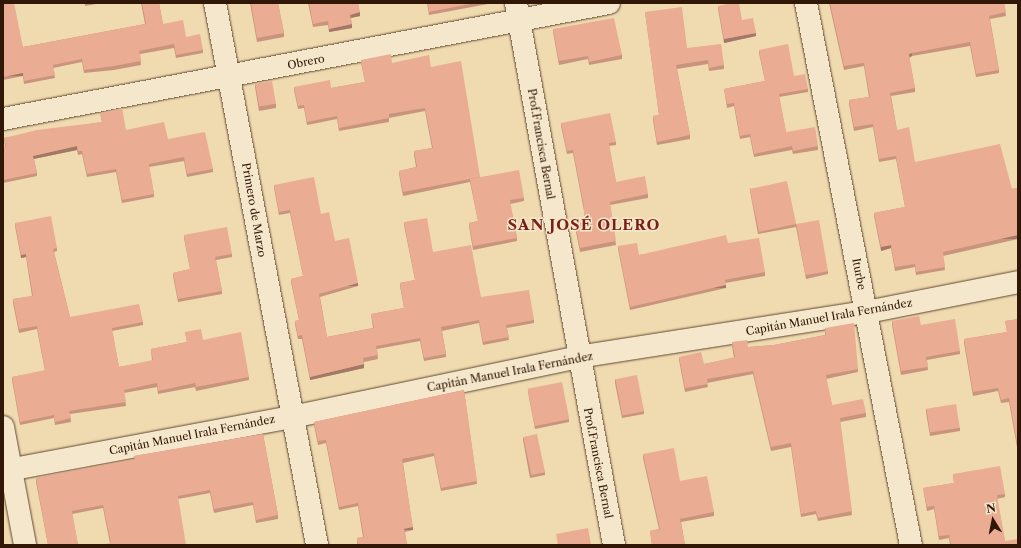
<!DOCTYPE html>
<html>
<head>
<meta charset="utf-8">
<style>
  body { margin:0 }
  #map { position:relative; width:1021px; height:548px; overflow:hidden; background:#f0dab0; font-family:"Libre Caslon Text",serif }
  div>[style] { position:absolute }
  [style*='--x'] { left:calc(var(--x)*1px); top:calc(var(--y)*1px); width:calc(var(--w)*1px); rotate:calc(var(--a)*1deg) }
  .roads { filter:drop-shadow(0 0 1px #604830) drop-shadow(0 0 1px #604830) }
  .minor>* { height:22px; margin:-11px; padding:0 11px; transform-origin:11px; border-radius:11px; background:#f5e7cc }
  .wall>* { inset:0; background:#c9947e }
  .shaded-wall>* { inset:0; background:#a47866; transform-origin:0 0 }
  .building>* { inset:0; background:#eaac92; transform-origin:0 0 }
  span { translate:-50% -50%; white-space:nowrap; text-align:center; line-height:1.15; -webkit-text-stroke:3px #f5e7cc; paint-order:stroke }
  .street-label { font-size:11px; color:#301706 }
  .district-label { font-size:15px; color:#7a1f14; font-weight:700; letter-spacing:1px }
  .frame { position:absolute; inset:0; border:4px solid #301706; pointer-events:none }
  .north { position:absolute; left:973px; top:500px; width:40px; height:40px; -webkit-text-stroke:3px #f5e7cc; paint-order:stroke; rotate:350deg; font-size:11px; font-weight:700; line-height:16px; text-align:center; color:#301706 }
  .north::after { content:''; display:block; margin:auto; width:14px; height:18px; background:#301706; clip-path:polygon(50% 0,100% 100%,50% 72%,0 100%) }
</style>
</head>
<body>
<div id="map">
  <div class="roads">
    <div class="minor">
      <div style="--x:215;--y:3;--w:552;--a:79.34"></div>
      <div style="--x:516;--y:3;--w:551;--a:79.75"></div>
      <div style="--x:806;--y:3;--w:552;--a:79.04"></div>
      <div style="--x:3;--y:119;--w:617;--a:-10.84"></div>
      <div style="--x:3;--y:427;--w:120;--a:79.4"></div>
      <div style="--x:3;--y:471;--w:294;--a:-10.6"></div>
      <div style="--x:292;--y:417;--w:292;--a:-11.8"></div>
      <div style="--x:578;--y:357;--w:292;--a:-8.9"></div>
      <div style="--x:867;--y:312;--w:154;--a:-11.2"></div>
    </div>
  </div>
  <div class="wall">
    <div style="clip-path:polygon(3px 3px,23px 47px,145px 24px,141px 3px,159px 3px,163px 24px,186px 37px,203px 50px,203px 53px,176px 58px,174px 48px,140px 54px,141px 65px,114px 70px,84px 73px,82px 62px,53px 68px,55px 78px,24px 84px,23px 76px,3px 80px)"></div>
    <div style="clip-path:polygon(85px 3px,102px 3px,85px 6px)"></div>
    <div style="clip-path:polygon(250px 3px,278px 3px,284px 33px,284px 37px,257px 42px)"></div>
    <div style="clip-path:polygon(308px 3px,360px 3px,358px 3px,360px 16px,351px 18px,352px 28px,329px 32px,328px 25px,313px 27px)"></div>
    <div style="clip-path:polygon(427px 3px,488px 3px,488px 4px,429px 15px)"></div>
    <div style="clip-path:polygon(829px 3px,1004px 3px,1006px 16px,990px 19px,999px 70px,999px 73px,976px 77px,970px 46px,912px 56px,909px 57px,915px 88px,915px 92px,891px 96px,897px 130px,915px 162px,1012px 189px,1018px 188px,1018px 239px,943px 256px,945px 270px,916px 275px,915px 267px,895px 271px,891px 248px,881px 251px,874px 216px,874px 213px,905px 207px,896px 159px,879px 162px,873px 127px,854px 131px,849px 104px,849px 100px,869px 97px,864px 66px,844px 70px)"></div>
    <div style="clip-path:polygon(718px 6px,742px 20px,756px 36px,724px 43px,718px 9px)"></div>
    <div style="clip-path:polygon(645px 12px,687px 48px,724px 65px,724px 69px,709px 71px,708px 64px,677px 69px,690px 135px,690px 139px,657px 145px,653px 120px,653px 116px,659px 115px)"></div>
    <div style="clip-path:polygon(553px 29px,622px 55px,622px 59px,589px 65px,588px 59px,559px 65px,553px 32px)"></div>
    <div style="clip-path:polygon(759px 50px,794px 76px,808px 89px,808px 92px,779px 97px,786px 132px,818px 146px,818px 150px,793px 154px,792px 150px,754px 157px,750px 137px,740px 139px,734px 106px,727px 108px,724px 89px,765px 81px,759px 53px)"></div>
    <div style="clip-path:polygon(361px 60px,431px 67px,480px 177px,524px 198px,524px 201px,510px 204px,517px 238px,517px 241px,473px 250px,469px 226px,469px 223px,478px 221px,470px 182px,403px 196px,399px 174px,399px 171px,416px 167px,414px 155px,414px 151px,432px 148px,425px 111px,389px 118px,389px 122px,339px 131px,337px 119px,307px 125px,304px 108px,298px 109px,294px 90px,294px 87px,331px 88px,365px 82px,361px 63px)"></div>
    <div style="clip-path:polygon(255px 84px,276px 104px,276px 108px,259px 111px,255px 87px)"></div>
    <div style="clip-path:polygon(100px 113px,126px 130px,168px 139px,213px 169px,213px 172px,187px 177px,184px 161px,149px 167px,154px 194px,154px 197px,122px 203px,116px 172px,87px 177px,82px 154px,78px 155px,77px 150px,34px 159px,37px 173px,37px 176px,3px 183px,3px 147px,5px 147px,4px 138px,102px 122px)"></div>
    <div style="clip-path:polygon(561px 123px,616px 142px,616px 145px,609px 146px,616px 182px,648px 194px,648px 198px,610px 205px,616px 245px,580px 252px,575px 227px,575px 224px,584px 222px,584px 211px,573px 153px,567px 154px,561px 126px)"></div>
    <div style="clip-path:polygon(274px 185px,321px 214px,358px 286px,320px 297px,327px 337px,373px 328px,371px 314px,404px 308px,400px 286px,400px 283px,415px 280px,404px 225px,404px 222px,433px 252px,481px 297px,534px 320px,534px 323px,507px 328px,509px 340px,483px 345px,479px 323px,442px 331px,446px 354px,446px 357px,424px 361px,420px 341px,377px 349px,378px 359px,364px 362px,364px 368px,310px 380px,302px 339px,298px 339px,295px 324px,295px 321px,299px 320px,291px 282px,291px 279px,303px 276px,290px 213px,279px 215px,274px 188px)"></div>
    <div style="clip-path:polygon(750px 188px,796px 224px,828px 271px,828px 274px,806px 279px,796px 227px,758px 234px,750px 191px)"></div>
    <div style="clip-path:polygon(15px 223px,57px 248px,57px 251px,54px 252px,70px 317px,143px 322px,143px 325px,112px 331px,119px 367px,152px 361px,151px 349px,187px 342px,185px 332px,203px 340px,249px 377px,249px 380px,196px 391px,195px 387px,158px 394px,157px 387px,124px 393px,126px 406px,70px 414px,71px 422px,55px 425px,54px 418px,20px 425px,12px 380px,12px 377px,45px 371px,37px 329px,19px 333px,13px 303px,13px 299px,32px 296px,26px 257px,21px 258px,15px 226px)"></div>
    <div style="clip-path:polygon(184px 235px,232px 254px,232px 257px,216px 260px,222px 291px,222px 294px,178px 302px,173px 276px,173px 273px,190px 269px,184px 238px)"></div>
    <div style="clip-path:polygon(728px 243px,765px 272px,765px 276px,725px 283px,726px 288px,630px 310px,618px 249px,618px 246px,639px 255px)"></div>
    <div style="clip-path:polygon(1018px 319px,1018px 446px,1017px 447px,1009px 402px,1001px 403px,998px 391px,973px 396px,964px 343px,964px 339px,1007px 332px,1005px 321px)"></div>
    <div style="clip-path:polygon(892px 321px,921px 325px,960px 351px,960px 354px,927px 360px,928px 370px,901px 375px,892px 325px)"></div>
    <div style="clip-path:polygon(825px 328px,858px 369px,858px 372px,826px 379px,832px 405px,866px 413px,866px 417px,840px 422px,852px 515px,818px 521px,816px 514px,801px 517px,791px 447px,771px 451px,753px 374px,707px 383px,708px 387px,685px 392px,679px 360px,679px 357px,704px 364px,734px 358px,732px 346px,732px 342px,748px 347px,774px 345px,825px 335px)"></div>
    <div style="clip-path:polygon(615px 379px,644px 411px,644px 414px,622px 418px,615px 383px)"></div>
    <div style="clip-path:polygon(528px 389px,569px 419px,569px 422px,535px 429px,528px 392px)"></div>
    <div style="clip-path:polygon(464px 390px,477px 484px,441px 491px,434px 456px,403px 463px,413px 530px,405px 532px,407px 545px,357px 545px,357px 538px,363px 537px,358px 506px,339px 510px,326px 443px,318px 445px,314px 425px,314px 422px)"></div>
    <div style="clip-path:polygon(926px 409px,960px 428px,960px 431px,930px 436px,926px 412px)"></div>
    <div style="clip-path:polygon(263px 434px,278px 515px,278px 519px,256px 523px,253px 505px,214px 513px,210px 493px,178px 499px,110px 543px,103px 508px,72px 514px,78px 545px,48px 545px,36px 482px,36px 478px,134px 459px,134px 456px)"></div>
    <div style="clip-path:polygon(523px 437px,545px 472px,545px 475px,530px 478px,523px 440px)"></div>
    <div style="clip-path:polygon(643px 454px,680px 481px,714px 512px,714px 516px,681px 522px,685px 545px,652px 545px,650px 531px,659px 529px,643px 458px)"></div>
    <div style="clip-path:polygon(953px 474px,1005px 494px,1005px 497px,997px 499px,1005px 541px,1018px 545px,950px 545px,949px 538px,939px 540px,934px 509px,927px 511px,923px 488px,954px 483px)"></div>
  </div>
  <div class="shaded-wall">
    <div style="clip-path:polygon(360px 12px,360px 16px,350px 18px,350px 15px)"></div>
    <div style="clip-path:polygon(352px 24px,352px 28px,329px 32px,329px 29px)"></div>
    <div style="clip-path:polygon(756px 33px,756px 36px,724px 43px,724px 39px)"></div>
    <div style="clip-path:polygon(912px 53px,912px 56px,909px 58px,909px 54px)"></div>
    <div style="left:23px;top:73px;width:3px;height:20px;rotate:90deg"></div>
    <div style="clip-path:polygon(77px 146px,77px 150px,33px 159px,33px 156px)"></div>
    <div style="left:1018px;top:235px;width:4px;height:77px;rotate:90deg"></div>
    <div style="clip-path:polygon(891px 245px,891px 248px,881px 251px,881px 247px)"></div>
    <div style="clip-path:polygon(26px 254px,26px 257px,21px 258px,21px 255px)"></div>
    <div style="left:358px;top:283px;width:3px;height:41px;rotate:90deg"></div>
    <div style="left:726px;top:285px;width:3px;height:98px;rotate:90deg"></div>
    <div style="clip-path:polygon(364px 364px,364px 368px,310px 380px,310px 377px)"></div>
    <div style="left:413px;top:527px;width:3px;height:9px;rotate:90deg"></div>
  </div>
  <div class="building">
    <div style="clip-path:polygon(3px 3px,14px 3px,23px 47px,146px 24px,142px 3px,159px 3px,163px 24px,183px 20px,186px 37px,200px 34px,203px 50px,176px 55px,174px 44px,139px 51px,141px 61px,114px 66px,84px 70px,82px 59px,53px 65px,55px 75px,24px 81px,23px 73px,3px 77px)"></div>
    <div style="clip-path:polygon(251px 3px,278px 3px,284px 33px,257px 38px)"></div>
    <div style="clip-path:polygon(309px 3px,358px 3px,360px 12px,350px 15px,352px 24px,329px 29px,328px 21px,313px 24px)"></div>
    <div style="clip-path:polygon(428px 3px,475px 3px,429px 12px)"></div>
    <div style="clip-path:polygon(731px 3px,739px 3px,742px 20px,753px 18px,756px 33px,724px 39px,718px 6px)"></div>
    <div style="clip-path:polygon(830px 3px,1004px 3px,1006px 12px,989px 16px,999px 70px,976px 74px,970px 42px,912px 53px,909px 54px,915px 88px,890px 93px,897px 130px,909px 127px,915px 162px,1000px 144px,1012px 189px,1018px 188px,1018px 219px,1017px 219px,1018px 235px,943px 252px,945px 267px,916px 272px,915px 264px,895px 267px,891px 245px,881px 247px,874px 213px,905px 207px,896px 156px,879px 159px,873px 124px,854px 127px,849px 100px,870px 97px,864px 63px,844px 66px)"></div>
    <div style="clip-path:polygon(682px 7px,687px 48px,721px 44px,724px 65px,709px 68px,708px 60px,676px 65px,690px 135px,657px 142px,653px 116px,659px 115px,645px 12px)"></div>
    <div style="clip-path:polygon(614px 18px,622px 55px,589px 62px,588px 56px,559px 61px,553px 29px)"></div>
    <div style="clip-path:polygon(788px 44px,794px 76px,805px 74px,808px 89px,779px 94px,786px 132px,815px 127px,818px 146px,793px 151px,792px 146px,754px 154px,750px 134px,740px 136px,734px 103px,727px 104px,724px 89px,765px 81px,759px 50px)"></div>
    <div style="clip-path:polygon(391px 54px,392px 63px,429px 55px,431px 67px,461px 61px,480px 177px,403px 192px,399px 171px,417px 167px,414px 151px,433px 148px,425px 108px,389px 114px,389px 118px,339px 128px,337px 116px,307px 122px,304px 105px,298px 106px,294px 87px,330px 80px,331px 88px,365px 82px,361px 60px)"></div>
    <div style="left:272px;top:81px;width:23px;height:17px;rotate:80deg"></div>
    <div style="clip-path:polygon(122px 108px,126px 130px,164px 122px,168px 139px,205px 132px,213px 169px,187px 174px,184px 157px,149px 164px,154px 194px,122px 200px,116px 169px,87px 174px,82px 151px,78px 151px,77px 146px,33px 156px,37px 173px,3px 180px,3px 147px,6px 147px,4px 138px,37px 130px,102px 122px,100px 113px)"></div>
    <div style="clip-path:polygon(610px 113px,616px 142px,609px 143px,616px 182px,645px 176px,648px 194px,610px 202px,616px 241px,580px 248px,575px 224px,584px 222px,584px 207px,573px 150px,567px 151px,561px 123px)"></div>
    <div style="clip-path:polygon(519px 170px,524px 198px,510px 200px,517px 238px,473px 246px,469px 223px,478px 221px,470px 179px)"></div>
    <div style="clip-path:polygon(314px 177px,321px 214px,329px 212px,335px 241px,349px 238px,358px 283px,319px 294px,327px 337px,374px 328px,371px 314px,404px 308px,400px 283px,415px 280px,404px 222px,427px 218px,433px 252px,471px 245px,481px 297px,529px 290px,534px 320px,506px 325px,509px 337px,483px 342px,479px 320px,441px 327px,446px 354px,424px 358px,420px 338px,376px 346px,378px 355px,363px 358px,364px 364px,310px 377px,302px 335px,298px 336px,295px 321px,299px 320px,291px 279px,303px 276px,290px 210px,279px 212px,274px 185px)"></div>
    <div style="left:787px;top:181px;width:44px;height:38px;rotate:78deg"></div>
    <div style="clip-path:polygon(51px 216px,57px 248px,53px 249px,70px 317px,139px 304px,143px 322px,112px 328px,119px 367px,153px 360px,151px 349px,187px 342px,185px 332px,201px 329px,203px 340px,241px 332px,249px 377px,196px 387px,195px 383px,158px 391px,157px 383px,124px 390px,126px 402px,69px 411px,71px 418px,55px 422px,54px 415px,20px 422px,12px 377px,45px 370px,37px 326px,19px 329px,13px 299px,33px 296px,26px 254px,21px 255px,15px 223px)"></div>
    <div style="left:819px;top:220px;width:52px;height:23px;rotate:80deg"></div>
    <div style="clip-path:polygon(227px 227px,232px 254px,215px 257px,222px 291px,178px 299px,173px 273px,190px 269px,184px 235px)"></div>
    <div style="clip-path:polygon(726px 235px,728px 243px,759px 238px,765px 272px,725px 280px,726px 285px,630px 307px,618px 246px,637px 243px,639px 255px)"></div>
    <div style="clip-path:polygon(919px 316px,921px 325px,955px 319px,960px 351px,926px 357px,928px 367px,901px 371px,892px 321px)"></div>
    <div style="clip-path:polygon(1018px 319px,1018px 443px,1017px 443px,1009px 398px,1001px 400px,998px 388px,973px 392px,964px 339px,1007px 332px,1005px 321px)"></div>
    <div style="clip-path:polygon(854px 323px,858px 369px,826px 375px,832px 405px,863px 399px,866px 413px,840px 418px,852px 511px,818px 518px,816px 511px,801px 514px,791px 443px,771px 447px,753px 371px,707px 379px,708px 384px,685px 388px,679px 357px,701px 352px,704px 364px,735px 357px,732px 342px,747px 340px,748px 347px,774px 345px,826px 335px,825px 328px)"></div>
    <div style="left:637px;top:375px;width:37px;height:22px;rotate:79deg"></div>
    <div style="left:562px;top:382px;width:38px;height:35px;rotate:79deg"></div>
    <div style="clip-path:polygon(464px 390px,477px 481px,441px 488px,434px 453px,402px 459px,413px 527px,404px 529px,407px 545px,358px 545px,357px 538px,364px 537px,358px 503px,339px 507px,326px 440px,318px 441px,314px 422px)"></div>
    <div style="left:956px;top:404px;width:24px;height:30px;rotate:81deg"></div>
    <div style="clip-path:polygon(263px 434px,278px 515px,256px 520px,253px 502px,214px 509px,210px 490px,178px 496px,186px 545px,100px 545px,111px 543px,103px 505px,72px 511px,78px 545px,48px 545px,36px 478px,135px 459px,134px 456px)"></div>
    <div style="left:537px;top:434px;width:39px;height:14px;rotate:78deg"></div>
    <div style="clip-path:polygon(674px 448px,680px 481px,707px 476px,714px 512px,680px 519px,685px 545px,652px 545px,650px 531px,660px 529px,643px 454px)"></div>
    <div style="clip-path:polygon(1000px 466px,1005px 494px,997px 495px,1005px 541px,1018px 539px,1018px 545px,951px 545px,949px 535px,939px 536px,934px 506px,927px 507px,923px 488px,954px 483px,953px 474px)"></div>
    <div style="clip-path:polygon(588px 528px,591px 545px,558px 545px,556px 534px)"></div>
  </div>
  <div class="street-label">
    <span style="left:306px;top:62px;rotate:-11deg">Obrero</span>
    <span style="left:541px;top:144px;rotate:80deg">Prof.Francisca Bernal</span>
    <span style="left:254px;top:210px;rotate:80deg">Primero de Marzo</span>
    <span style="left:859px;top:274px;rotate:79deg">Iturbe</span>
    <span style="left:829px;top:317px;rotate:-10deg">Capitán Manuel Irala Fernández</span>
    <span style="left:510px;top:372px;rotate:-11deg">Capitán Manuel Irala Fernández</span>
    <span style="left:192px;top:435px;rotate:-11deg">Capitán Manuel Irala Fernández</span>
    <span style="left:598px;top:463px;rotate:79deg">Prof.Francisca Bernal</span>
  </div>
  <div class="district-label">
    <span style="left:584px;top:225px">SAN JOSÉ OLERO</span>
  </div>
  <div class="frame"></div>
  <div class="north">N</div>
</div>
</body>
</html>
